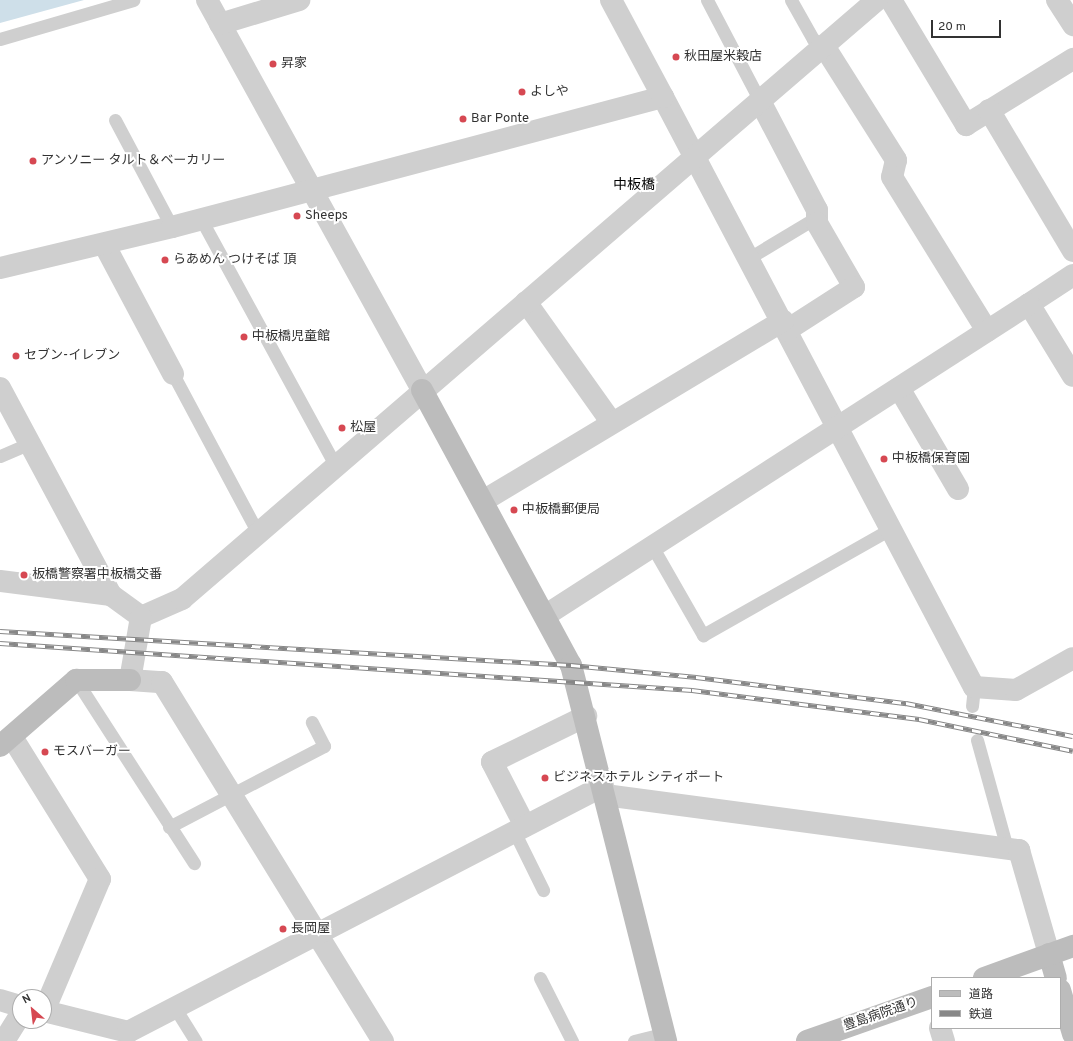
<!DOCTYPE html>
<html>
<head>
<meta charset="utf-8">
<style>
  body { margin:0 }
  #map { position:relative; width:1073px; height:1041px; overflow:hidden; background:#fff; font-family:Overpass,"Noto Sans JP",sans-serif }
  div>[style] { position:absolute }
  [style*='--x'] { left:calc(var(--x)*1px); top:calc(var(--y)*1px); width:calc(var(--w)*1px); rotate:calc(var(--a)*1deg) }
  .water>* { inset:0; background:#cedfe9 }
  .lane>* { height:13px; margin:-6.5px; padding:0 6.5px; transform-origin:6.5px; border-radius:6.5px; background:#cfcfcf }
  .street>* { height:22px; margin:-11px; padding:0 11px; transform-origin:11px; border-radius:11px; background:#cfcfcf }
  .secondary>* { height:22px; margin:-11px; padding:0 11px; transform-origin:11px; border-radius:11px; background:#bcbcbc }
  .rail>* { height:4.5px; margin-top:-2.25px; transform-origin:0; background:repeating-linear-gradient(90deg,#fff 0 9px,#878787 0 18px); box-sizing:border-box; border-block:1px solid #878787 }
  .dots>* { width:11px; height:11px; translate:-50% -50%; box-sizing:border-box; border:2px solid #fff; border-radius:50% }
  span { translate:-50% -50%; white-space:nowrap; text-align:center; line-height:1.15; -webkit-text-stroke:4px #fff; paint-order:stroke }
  .poi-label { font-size:13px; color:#323232 }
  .left { translate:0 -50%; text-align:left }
  .street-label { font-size:13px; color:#323232 }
  .neighbourhood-label { font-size:14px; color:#000 }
  .legend { position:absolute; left:931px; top:977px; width:130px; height:52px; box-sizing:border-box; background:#fff; border:1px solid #adadad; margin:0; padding:5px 7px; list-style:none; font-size:12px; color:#323232 }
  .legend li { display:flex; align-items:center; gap:8px; height:20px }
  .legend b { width:20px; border:1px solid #adadad }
  .north { position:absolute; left:12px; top:989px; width:40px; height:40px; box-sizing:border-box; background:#fff; border:1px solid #adadad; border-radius:50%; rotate:332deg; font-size:11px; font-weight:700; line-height:16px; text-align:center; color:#323232 }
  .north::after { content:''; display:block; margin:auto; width:14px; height:18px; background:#d64852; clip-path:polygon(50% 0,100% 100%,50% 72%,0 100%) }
  .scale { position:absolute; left:931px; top:20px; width:70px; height:18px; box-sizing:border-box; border:2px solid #323232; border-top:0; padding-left:5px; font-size:12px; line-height:14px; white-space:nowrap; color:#323232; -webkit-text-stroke:3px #fff; paint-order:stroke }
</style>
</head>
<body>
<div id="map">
  <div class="water">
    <div style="clip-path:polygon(0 0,84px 0,0 23px)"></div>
  </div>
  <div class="lane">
    <div style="--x:707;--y:0;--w:114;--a:62.3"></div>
    <div style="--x:791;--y:0;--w:45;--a:60.6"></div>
    <div style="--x:813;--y:39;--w:13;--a:32"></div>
    <div style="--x:0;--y:39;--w:139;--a:-16.3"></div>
    <div style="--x:115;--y:120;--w:121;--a:62"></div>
    <div style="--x:201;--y:219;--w:280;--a:61.4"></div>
    <div style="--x:749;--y:258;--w:79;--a:-31.1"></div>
    <div style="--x:173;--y:374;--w:180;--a:61.9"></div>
    <div style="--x:0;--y:456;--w:33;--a:-23"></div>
    <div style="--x:652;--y:546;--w:103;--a:60.2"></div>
    <div style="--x:703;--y:635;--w:215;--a:-29.5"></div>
    <div style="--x:76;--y:680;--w:218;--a:57.2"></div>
    <div style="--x:972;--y:706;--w:19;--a:-84"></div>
    <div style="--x:977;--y:740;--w:112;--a:74.5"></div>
    <div style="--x:169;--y:827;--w:175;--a:-27.6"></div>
    <div style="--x:324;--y:746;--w:27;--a:-117"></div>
    <div style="--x:514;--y:831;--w:66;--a:63.8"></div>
    <div style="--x:540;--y:978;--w:71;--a:63.1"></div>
    <div style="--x:175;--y:1008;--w:39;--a:58"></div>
    <div style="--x:634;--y:1041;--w:32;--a:-14"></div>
  </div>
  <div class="street">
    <div style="--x:207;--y:0;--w:445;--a:61.1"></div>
    <div style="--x:891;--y:0;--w:146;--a:59"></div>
    <div style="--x:966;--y:125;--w:126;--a:-31.7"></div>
    <div style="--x:1057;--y:0;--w:30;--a:57"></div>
    <div style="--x:220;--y:24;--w:83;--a:-16.9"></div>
    <div style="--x:824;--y:46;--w:135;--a:57.7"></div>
    <div style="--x:896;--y:160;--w:17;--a:103"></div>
    <div style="--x:892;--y:177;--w:181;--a:58.3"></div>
    <div style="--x:663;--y:97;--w:667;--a:62.21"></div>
    <div style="--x:974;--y:687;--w:42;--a:4.1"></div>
    <div style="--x:1016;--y:690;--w:65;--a:-29.3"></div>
    <div style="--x:760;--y:101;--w:123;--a:62.4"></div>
    <div style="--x:817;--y:210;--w:13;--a:90"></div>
    <div style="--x:817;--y:223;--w:74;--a:60"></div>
    <div style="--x:854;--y:287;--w:80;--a:147.3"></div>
    <div style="--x:989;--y:110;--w:164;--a:59.2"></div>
    <div style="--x:104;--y:244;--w:147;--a:62"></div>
    <div style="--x:0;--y:268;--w:177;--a:-13.4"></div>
    <div style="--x:172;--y:227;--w:508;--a:-14.83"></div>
    <div style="--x:663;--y:97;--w:110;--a:-118.2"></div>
    <div style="--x:1073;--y:275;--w:53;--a:146.6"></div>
    <div style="--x:1029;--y:304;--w:84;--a:58.6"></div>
    <div style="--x:526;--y:302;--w:148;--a:54.6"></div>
    <div style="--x:0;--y:388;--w:235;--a:61.8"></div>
    <div style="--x:899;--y:388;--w:117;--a:59.7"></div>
    <div style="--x:483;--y:501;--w:350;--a:-31"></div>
    <div style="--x:0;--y:581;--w:112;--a:7.2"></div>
    <div style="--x:111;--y:595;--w:37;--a:36"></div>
    <div style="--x:546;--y:615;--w:574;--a:-32.78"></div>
    <div style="--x:141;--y:617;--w:45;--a:-23.7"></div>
    <div style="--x:182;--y:599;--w:918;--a:-40.76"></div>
    <div style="--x:141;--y:617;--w:64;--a:99.9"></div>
    <div style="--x:130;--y:680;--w:32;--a:4"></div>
    <div style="--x:162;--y:682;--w:422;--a:58.4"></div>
    <div style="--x:12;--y:737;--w:167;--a:58.2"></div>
    <div style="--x:100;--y:879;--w:143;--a:113"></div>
    <div style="--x:605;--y:795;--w:418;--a:7.6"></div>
    <div style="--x:1019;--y:850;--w:108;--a:73.9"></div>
    <div style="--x:525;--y:826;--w:72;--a:-117.3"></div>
    <div style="--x:492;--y:762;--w:105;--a:-26.1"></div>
    <div style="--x:0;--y:1000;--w:21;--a:17"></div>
    <div style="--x:44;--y:1011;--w:87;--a:14"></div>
    <div style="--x:128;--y:1032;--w:535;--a:-27.38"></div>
    <div style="--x:940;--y:1028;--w:14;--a:73"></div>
    <div style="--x:4;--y:1041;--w:31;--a:-58"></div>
  </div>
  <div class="secondary">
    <div style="--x:422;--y:390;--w:313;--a:61.6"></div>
    <div style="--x:571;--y:665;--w:388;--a:75.8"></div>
    <div style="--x:0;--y:746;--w:101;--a:-41"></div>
    <div style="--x:76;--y:680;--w:54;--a:0"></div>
    <div style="--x:1049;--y:954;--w:25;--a:74"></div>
    <div style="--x:984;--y:978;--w:95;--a:-19.8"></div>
    <div style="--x:1060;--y:990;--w:46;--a:73.5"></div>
    <div style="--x:807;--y:1041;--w:133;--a:-19.4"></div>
  </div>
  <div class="rail">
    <div style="--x:0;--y:631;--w:572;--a:3.41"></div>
    <div style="--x:571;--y:665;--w:126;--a:5.5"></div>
    <div style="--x:696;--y:677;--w:212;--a:7.1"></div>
    <div style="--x:906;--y:703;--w:170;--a:11.2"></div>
    <div style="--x:0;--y:643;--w:694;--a:3.89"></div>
    <div style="--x:692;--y:690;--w:229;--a:7.3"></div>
    <div style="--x:919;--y:719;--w:157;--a:11.7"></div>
  </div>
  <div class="dots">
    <div style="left:676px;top:57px;background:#d64852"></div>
    <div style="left:273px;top:64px;background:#d64852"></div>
    <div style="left:522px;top:92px;background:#d64852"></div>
    <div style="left:463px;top:119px;background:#d64852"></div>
    <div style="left:33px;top:161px;background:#d64852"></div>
    <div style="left:297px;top:216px;background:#d64852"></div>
    <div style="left:165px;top:260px;background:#d64852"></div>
    <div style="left:244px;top:337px;background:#d64852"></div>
    <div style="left:16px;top:356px;background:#d64852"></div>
    <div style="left:342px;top:428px;background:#d64852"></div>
    <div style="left:884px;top:459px;background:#d64852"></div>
    <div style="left:514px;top:510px;background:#d64852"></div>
    <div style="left:24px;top:575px;background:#d64852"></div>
    <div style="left:45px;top:752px;background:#d64852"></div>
    <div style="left:545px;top:778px;background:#d64852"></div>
    <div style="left:283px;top:929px;background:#d64852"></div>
  </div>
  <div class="poi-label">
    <span class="left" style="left:684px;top:57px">秋田屋米穀店</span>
    <span class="left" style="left:281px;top:64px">昇家</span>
    <span class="left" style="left:530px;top:92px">よしや</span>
    <span class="left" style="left:471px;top:119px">Bar Ponte</span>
    <span class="left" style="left:41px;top:161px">アンソニー タルト＆ベーカリー</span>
    <span class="left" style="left:305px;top:216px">Sheeps</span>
    <span class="left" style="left:173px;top:260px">らあめん つけそば 頂</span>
    <span class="left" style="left:252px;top:337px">中板橋児童館</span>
    <span class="left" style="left:24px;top:356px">セブン-イレブン</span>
    <span class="left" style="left:350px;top:428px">松屋</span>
    <span class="left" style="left:892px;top:459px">中板橋保育園</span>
    <span class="left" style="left:522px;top:510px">中板橋郵便局</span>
    <span class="left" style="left:32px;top:575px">板橋警察署中板橋交番</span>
    <span class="left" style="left:53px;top:752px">モスバーガー</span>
    <span class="left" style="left:553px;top:778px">ビジネスホテル シティポート</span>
    <span class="left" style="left:291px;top:929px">長岡屋</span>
  </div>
  <div class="street-label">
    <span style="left:881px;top:1015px;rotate:-19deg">豊島病院通り</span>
  </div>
  <div class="neighbourhood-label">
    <span style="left:634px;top:186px">中板橋</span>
  </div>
  <ul class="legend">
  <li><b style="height:5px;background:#bcbcbc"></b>道路</li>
  <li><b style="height:5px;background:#878787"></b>鉄道</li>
  </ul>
  <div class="north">N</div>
  <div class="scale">20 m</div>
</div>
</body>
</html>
